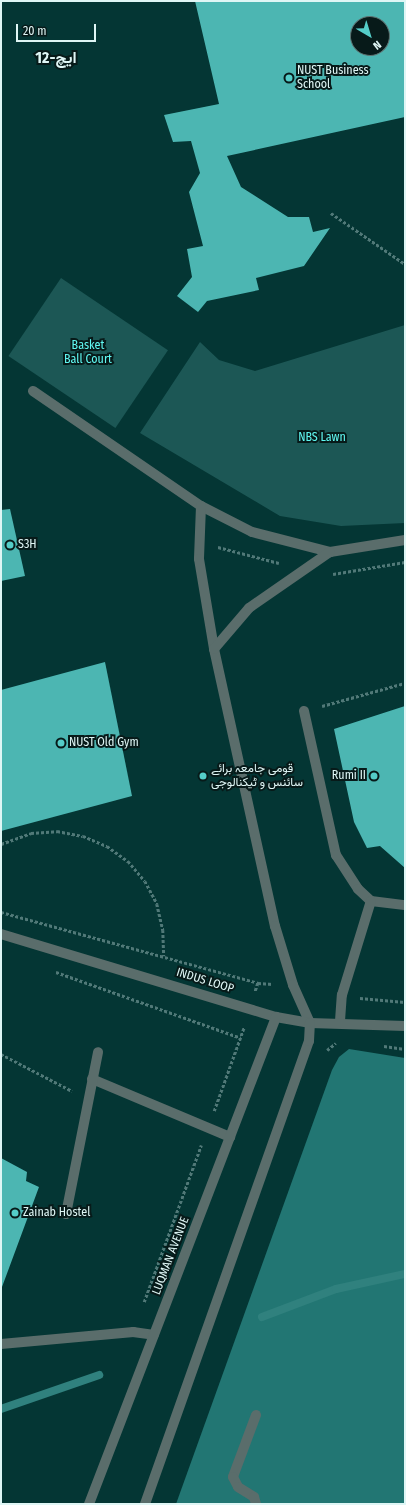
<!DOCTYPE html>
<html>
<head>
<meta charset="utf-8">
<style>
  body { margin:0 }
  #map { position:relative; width:406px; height:1505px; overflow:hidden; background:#043634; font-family:"Fira Sans Condensed",Vazirmatn,sans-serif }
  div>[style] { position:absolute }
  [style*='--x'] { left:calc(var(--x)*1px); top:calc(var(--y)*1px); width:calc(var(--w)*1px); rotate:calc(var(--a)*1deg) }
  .green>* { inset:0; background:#1c5755; transform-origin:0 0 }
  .forest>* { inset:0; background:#227673 }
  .stream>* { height:8px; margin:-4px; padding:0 4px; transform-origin:4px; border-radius:4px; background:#30817e }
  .building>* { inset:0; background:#4cb6b2 }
  .path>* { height:2.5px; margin-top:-1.25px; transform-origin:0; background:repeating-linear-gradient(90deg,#517978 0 3px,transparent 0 5px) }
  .lane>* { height:10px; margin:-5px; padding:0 5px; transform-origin:5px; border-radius:5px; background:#5a6d6b }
  .street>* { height:10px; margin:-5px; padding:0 5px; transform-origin:5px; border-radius:5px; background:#5a6d6b }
  .dots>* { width:11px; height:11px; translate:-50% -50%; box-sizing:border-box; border:2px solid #071a19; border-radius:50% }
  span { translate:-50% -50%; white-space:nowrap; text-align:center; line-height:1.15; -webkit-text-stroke:4px #071a19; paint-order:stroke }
  .poi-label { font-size:12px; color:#dff6f5 }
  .left { translate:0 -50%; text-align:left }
  .right { translate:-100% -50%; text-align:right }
  .park-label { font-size:12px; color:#60f7f1 }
  .street-label { font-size:12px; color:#dff6f5 }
  .district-label { font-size:16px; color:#dff6f5; font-weight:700 }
  .frame { position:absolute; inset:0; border:2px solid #dff6f5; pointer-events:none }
  .north { position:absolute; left:350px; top:16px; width:40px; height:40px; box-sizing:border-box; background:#071a19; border:1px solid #5d7271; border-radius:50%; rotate:142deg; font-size:11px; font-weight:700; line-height:16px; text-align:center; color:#dff6f5 }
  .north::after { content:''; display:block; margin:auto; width:14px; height:18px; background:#54cdc8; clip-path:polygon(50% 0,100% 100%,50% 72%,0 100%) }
  .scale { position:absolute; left:16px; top:24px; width:80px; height:18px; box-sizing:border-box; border:2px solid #dff6f5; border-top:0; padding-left:5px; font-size:12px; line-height:14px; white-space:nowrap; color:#dff6f5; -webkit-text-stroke:3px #071a19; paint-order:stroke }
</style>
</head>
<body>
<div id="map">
  <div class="green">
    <div style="left:61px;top:278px;width:129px;height:94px;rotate:34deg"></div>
    <div style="clip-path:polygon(405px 325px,405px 523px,341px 526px,280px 516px,140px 433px,200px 342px,219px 360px,255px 371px)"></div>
  </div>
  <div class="forest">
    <div style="clip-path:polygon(349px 1049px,405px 1058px,405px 1504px,176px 1504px,332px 1070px,339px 1057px)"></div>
  </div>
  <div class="stream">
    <div style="--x:262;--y:1317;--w:79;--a:-20.7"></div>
    <div style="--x:336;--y:1289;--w:71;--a:-12.3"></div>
    <div style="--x:1;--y:1409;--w:104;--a:-19.1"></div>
  </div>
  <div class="building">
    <div style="clip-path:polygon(evenodd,195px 1px,405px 1px,405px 117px,227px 156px,241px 187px,288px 217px,309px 217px,313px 232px,330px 228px,304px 266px,256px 278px,259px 290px,207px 301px,198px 312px,177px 296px,192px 277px,187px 249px,203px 246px,189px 192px,200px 173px,191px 141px,173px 142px,164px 115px,219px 104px,195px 1px,358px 24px,382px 24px,382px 48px,358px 48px,358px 24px)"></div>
    <div style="clip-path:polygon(10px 509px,25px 576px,1px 581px,1px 510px)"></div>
    <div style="clip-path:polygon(105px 662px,132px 796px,1px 831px,1px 690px)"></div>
    <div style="clip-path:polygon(405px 706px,405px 868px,380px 846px,367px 848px,354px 822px,334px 729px)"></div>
    <div style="clip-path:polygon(1px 1158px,27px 1172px,26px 1181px,39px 1187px,2px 1287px)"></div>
  </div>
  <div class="path">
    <div style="--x:331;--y:213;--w:90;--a:34.6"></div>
    <div style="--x:218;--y:547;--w:63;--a:14.7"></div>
    <div style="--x:333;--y:574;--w:73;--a:-9.5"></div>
    <div style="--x:322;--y:706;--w:86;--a:-15.5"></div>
    <div style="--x:1;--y:844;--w:32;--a:-20"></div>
    <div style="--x:31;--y:833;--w:26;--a:-4"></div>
    <div style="--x:57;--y:831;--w:26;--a:11"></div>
    <div style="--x:83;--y:836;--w:26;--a:23"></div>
    <div style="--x:107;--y:846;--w:26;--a:36"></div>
    <div style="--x:128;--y:861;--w:26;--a:50"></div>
    <div style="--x:145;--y:881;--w:26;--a:62"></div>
    <div style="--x:157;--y:904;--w:27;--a:77"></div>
    <div style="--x:163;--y:930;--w:26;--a:88"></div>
    <div style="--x:1;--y:912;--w:267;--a:15.4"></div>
    <div style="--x:258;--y:983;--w:9;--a:108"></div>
    <div style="--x:56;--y:972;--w:196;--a:19.6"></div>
    <div style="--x:258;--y:983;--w:15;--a:4"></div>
    <div style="--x:360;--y:998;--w:45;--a:5.1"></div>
    <div style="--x:384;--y:1046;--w:21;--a:8"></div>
    <div style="--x:327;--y:1050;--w:11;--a:-38"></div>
    <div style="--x:1;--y:1054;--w:80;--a:27.5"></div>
    <div style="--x:214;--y:1111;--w:89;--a:-70.3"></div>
    <div style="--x:144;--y:1302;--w:167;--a:-70"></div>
  </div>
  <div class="lane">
    <div style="--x:33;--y:391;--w:204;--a:34.4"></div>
    <div style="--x:201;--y:506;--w:57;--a:27"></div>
    <div style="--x:252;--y:532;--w:81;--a:14.4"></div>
    <div style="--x:330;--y:552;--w:76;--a:-9.1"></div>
    <div style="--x:201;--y:506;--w:53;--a:92.2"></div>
    <div style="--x:199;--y:559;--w:91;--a:80.5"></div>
    <div style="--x:214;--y:649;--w:284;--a:77.6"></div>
    <div style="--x:275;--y:926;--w:62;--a:73"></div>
    <div style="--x:293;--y:985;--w:42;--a:65.9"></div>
    <div style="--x:214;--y:649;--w:54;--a:-49.5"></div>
    <div style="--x:249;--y:608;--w:98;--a:-34.7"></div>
    <div style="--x:304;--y:711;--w:148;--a:77.5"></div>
    <div style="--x:336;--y:855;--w:40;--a:57.1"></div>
    <div style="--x:358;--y:889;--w:18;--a:43"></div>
    <div style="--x:371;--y:901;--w:34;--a:7"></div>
    <div style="--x:340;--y:1021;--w:26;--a:-86"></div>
    <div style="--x:342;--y:995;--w:98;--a:-72.9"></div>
    <div style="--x:92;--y:1079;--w:150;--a:22.8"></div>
    <div style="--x:66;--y:1214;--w:165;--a:-78.8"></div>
    <div style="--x:1;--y:1344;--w:133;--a:-5.2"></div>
    <div style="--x:133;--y:1332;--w:21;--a:8"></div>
    <div style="--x:256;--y:1415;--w:66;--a:110.4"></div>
    <div style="--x:233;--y:1477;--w:11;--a:63"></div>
    <div style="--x:238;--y:1487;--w:19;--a:32"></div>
    <div style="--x:254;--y:1497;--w:7;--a:74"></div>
  </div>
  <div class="street">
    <div style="--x:1;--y:934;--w:287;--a:16.8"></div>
    <div style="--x:276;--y:1017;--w:35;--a:10"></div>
    <div style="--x:310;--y:1023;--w:95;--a:1.8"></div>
    <div style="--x:89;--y:1504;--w:522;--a:-68.99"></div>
    <div style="--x:145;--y:1504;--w:491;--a:-70.5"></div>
    <div style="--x:309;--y:1041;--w:18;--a:-87"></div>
  </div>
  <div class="dots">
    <div style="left:289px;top:78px;background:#54cdc8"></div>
    <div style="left:10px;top:545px;background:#54cdc8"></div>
    <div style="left:61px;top:743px;background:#54cdc8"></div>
    <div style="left:203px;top:776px;background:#54cdc8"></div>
    <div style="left:374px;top:776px;background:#54cdc8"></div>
    <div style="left:15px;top:1213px;background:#54cdc8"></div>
  </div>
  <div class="poi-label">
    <span class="left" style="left:297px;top:78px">NUST Business<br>School</span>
    <span class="left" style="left:18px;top:545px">S3H</span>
    <span class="left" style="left:69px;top:743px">NUST Old Gym</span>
    <span class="left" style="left:211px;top:776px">قومی جامعہ برائے<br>سائنس و ٹیکنالوجی</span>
    <span class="right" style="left:366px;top:776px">Rumi II</span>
    <span class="left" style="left:23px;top:1213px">Zainab Hostel</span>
  </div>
  <div class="park-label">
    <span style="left:88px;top:353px">Basket<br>Ball Court</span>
    <span style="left:322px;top:438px">NBS Lawn</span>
  </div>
  <div class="street-label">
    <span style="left:205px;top:981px;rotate:17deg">INDUS LOOP</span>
    <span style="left:171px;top:1256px;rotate:-69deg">LUQMAN AVENUE</span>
  </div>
  <div class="district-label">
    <span style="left:56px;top:58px">ایچ-12</span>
  </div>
  <div class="frame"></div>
  <div class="north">N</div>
  <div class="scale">20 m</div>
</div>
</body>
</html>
